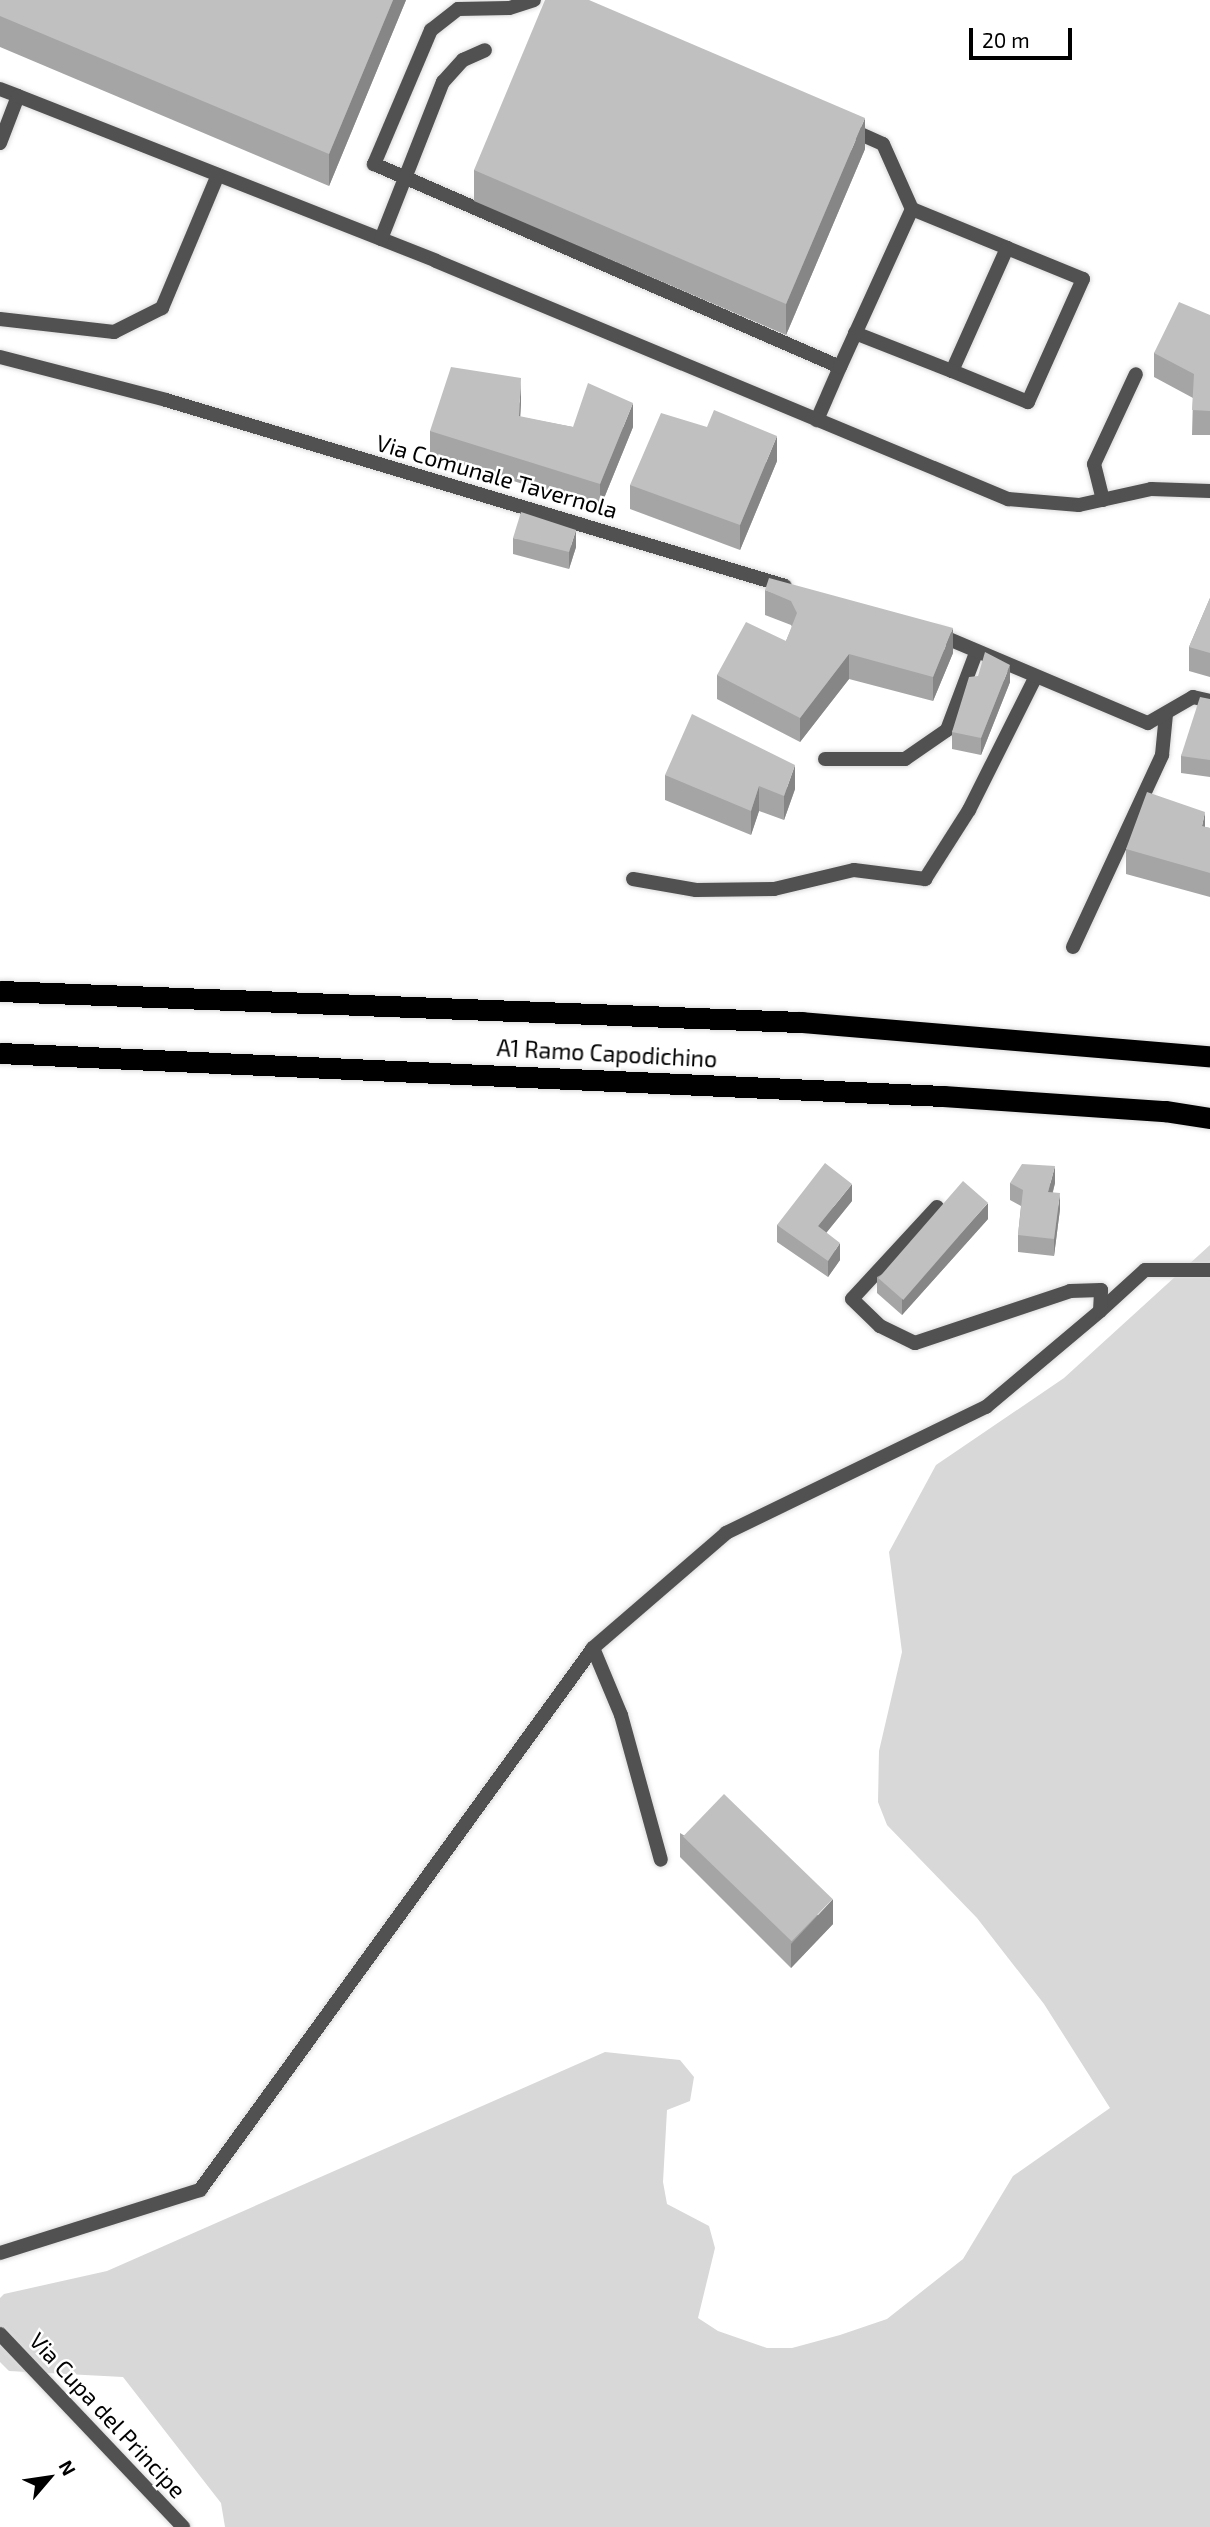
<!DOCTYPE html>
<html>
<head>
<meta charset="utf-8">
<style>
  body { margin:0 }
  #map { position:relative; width:1210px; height:2527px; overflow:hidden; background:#fff; font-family:"Exo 2",sans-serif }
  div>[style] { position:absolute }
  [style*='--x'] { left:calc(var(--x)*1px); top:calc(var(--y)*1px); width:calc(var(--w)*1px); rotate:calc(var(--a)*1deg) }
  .green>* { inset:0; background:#d8d8d8 }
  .roads { filter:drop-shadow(0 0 2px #dbdbdb) drop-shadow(0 0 2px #dbdbdb) }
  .service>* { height:14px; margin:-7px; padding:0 7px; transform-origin:7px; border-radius:7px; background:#515151 }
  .minor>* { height:14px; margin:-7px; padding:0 7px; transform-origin:7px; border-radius:7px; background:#515151 }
  .tertiary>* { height:14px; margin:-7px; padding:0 7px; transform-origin:7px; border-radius:7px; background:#515151 }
  .motorway>* { height:21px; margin:-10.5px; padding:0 10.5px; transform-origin:10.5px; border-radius:10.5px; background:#000 }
  .wall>* { inset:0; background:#a5a5a5 }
  .shaded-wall>* { inset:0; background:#868686 }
  .building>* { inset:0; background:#c0c0c0; transform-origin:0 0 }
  span { translate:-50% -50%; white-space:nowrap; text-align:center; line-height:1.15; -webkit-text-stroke:5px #fff; paint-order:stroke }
  .street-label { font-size:23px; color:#000 }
  .north { position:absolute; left:14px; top:2443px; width:70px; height:70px; -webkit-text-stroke:5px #fff; paint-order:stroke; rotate:61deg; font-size:19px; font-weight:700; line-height:28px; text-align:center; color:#000 }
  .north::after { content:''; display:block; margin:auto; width:24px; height:32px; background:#000; clip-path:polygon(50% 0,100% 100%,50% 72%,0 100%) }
  .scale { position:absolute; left:969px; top:28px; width:103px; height:32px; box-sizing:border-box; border:4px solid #000; border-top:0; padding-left:9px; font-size:21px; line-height:24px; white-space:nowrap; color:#000; -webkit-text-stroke:5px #fff; paint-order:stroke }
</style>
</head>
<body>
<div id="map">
  <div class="green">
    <div style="clip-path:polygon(1210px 1245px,1210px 2527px,225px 2527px,221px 2503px,123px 2377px,9px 2371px,0 2362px,0 2298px,4px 2294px,107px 2271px,605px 2052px,680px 2060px,694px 2077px,690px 2101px,667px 2110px,663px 2182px,667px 2204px,709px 2226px,715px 2248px,698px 2318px,718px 2331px,767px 2348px,792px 2348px,840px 2335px,887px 2319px,963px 2259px,1013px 2176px,1110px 2108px,1044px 2004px,977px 1918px,887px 1825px,878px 1802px,879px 1751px,902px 1652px,889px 1552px,936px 1465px,1064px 1378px)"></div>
  </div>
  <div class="roads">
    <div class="service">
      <div style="--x:534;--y:0;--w:26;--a:162"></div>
      <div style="--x:509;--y:8;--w:51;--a:178.9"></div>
      <div style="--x:458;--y:9;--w:34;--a:142"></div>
      <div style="--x:431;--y:30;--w:146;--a:113"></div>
      <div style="--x:374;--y:164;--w:508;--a:23.54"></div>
      <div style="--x:840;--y:367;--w:58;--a:113.5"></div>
      <div style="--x:0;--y:89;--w:19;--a:21"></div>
      <div style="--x:847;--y:128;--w:39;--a:24"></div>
      <div style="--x:883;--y:144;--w:71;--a:66"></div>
      <div style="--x:912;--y:209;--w:103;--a:22.3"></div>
      <div style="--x:1007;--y:248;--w:82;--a:22.2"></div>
      <div style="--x:1083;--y:279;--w:135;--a:114.1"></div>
      <div style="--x:1028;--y:402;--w:82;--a:-157.8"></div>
      <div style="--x:952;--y:371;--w:135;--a:-65.9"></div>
      <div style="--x:0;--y:143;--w:50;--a:-69"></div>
      <div style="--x:18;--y:96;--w:449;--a:21.5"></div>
      <div style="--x:436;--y:261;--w:620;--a:22.59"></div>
      <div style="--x:1008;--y:499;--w:71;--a:4.8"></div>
      <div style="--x:1079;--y:505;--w:74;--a:-12.5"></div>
      <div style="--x:1151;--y:489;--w:59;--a:1.9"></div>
      <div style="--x:381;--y:239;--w:169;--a:-68.5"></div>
      <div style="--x:443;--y:82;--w:30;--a:-48"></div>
      <div style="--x:463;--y:60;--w:24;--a:-24"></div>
      <div style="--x:0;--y:319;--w:115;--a:6.5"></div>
      <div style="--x:114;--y:332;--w:54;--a:-26.6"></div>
      <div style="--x:162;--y:308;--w:144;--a:-67.2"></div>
      <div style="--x:855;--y:333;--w:104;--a:21.4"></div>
      <div style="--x:840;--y:367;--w:174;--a:-65.5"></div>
      <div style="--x:1103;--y:500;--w:37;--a:-104"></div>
      <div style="--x:1094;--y:464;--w:99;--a:-65"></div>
      <div style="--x:937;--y:1207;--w:125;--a:132.7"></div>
      <div style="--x:852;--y:1299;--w:39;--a:44"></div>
      <div style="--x:880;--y:1326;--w:39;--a:26"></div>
      <div style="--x:915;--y:1343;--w:163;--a:-18.5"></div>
      <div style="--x:1070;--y:1291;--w:31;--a:-2"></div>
      <div style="--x:593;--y:1648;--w:73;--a:67.3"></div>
      <div style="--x:621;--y:1715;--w:150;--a:74.6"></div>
    </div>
    <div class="minor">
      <div style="--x:825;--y:759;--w:80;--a:0"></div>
      <div style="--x:905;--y:759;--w:51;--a:-34.6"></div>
      <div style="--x:947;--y:730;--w:82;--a:-69.4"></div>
      <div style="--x:633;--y:879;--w:64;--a:9.9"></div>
      <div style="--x:696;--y:890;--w:78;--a:-0.7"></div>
      <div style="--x:774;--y:889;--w:82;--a:-13.4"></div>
      <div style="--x:854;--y:870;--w:72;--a:7.2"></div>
      <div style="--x:925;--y:879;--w:82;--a:-57.5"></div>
      <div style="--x:969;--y:810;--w:148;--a:-63.4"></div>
      <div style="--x:1073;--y:947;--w:212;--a:-65.1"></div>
      <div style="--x:1162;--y:755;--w:41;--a:-84.4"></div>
      <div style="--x:1100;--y:1311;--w:61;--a:-42.3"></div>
      <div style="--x:1145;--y:1270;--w:65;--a:0"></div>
      <div style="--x:0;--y:2253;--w:210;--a:-17.5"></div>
      <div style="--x:200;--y:2190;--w:669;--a:-54.05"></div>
      <div style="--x:593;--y:1648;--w:176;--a:-40.8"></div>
      <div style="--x:726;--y:1533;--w:289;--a:-25.9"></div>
      <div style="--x:986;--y:1407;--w:149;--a:-40.1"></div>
      <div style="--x:1100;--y:1311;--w:21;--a:-87"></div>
      <div style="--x:0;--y:2334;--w:266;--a:46.5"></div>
    </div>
    <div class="tertiary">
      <div style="--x:0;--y:357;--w:171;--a:14.5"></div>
      <div style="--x:166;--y:400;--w:646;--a:16.72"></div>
      <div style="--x:937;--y:634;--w:229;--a:22.9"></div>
      <div style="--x:1148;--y:723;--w:52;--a:-30"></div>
      <div style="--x:1193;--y:697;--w:17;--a:13"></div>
    </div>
    <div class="motorway">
      <div style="--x:0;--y:991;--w:802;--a:2.22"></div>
      <div style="--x:801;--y:1022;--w:410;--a:4.8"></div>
      <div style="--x:0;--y:1053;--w:944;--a:2.61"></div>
      <div style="--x:943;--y:1096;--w:223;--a:3.9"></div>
      <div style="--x:1165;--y:1111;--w:46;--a:8.8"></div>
    </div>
  </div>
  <div class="wall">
    <div style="clip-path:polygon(0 0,406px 0,329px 186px,0 47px)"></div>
    <div style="clip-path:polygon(865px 149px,786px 335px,474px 201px,474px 170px)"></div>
    <div style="clip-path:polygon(1210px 315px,1210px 435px,1192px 435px,1193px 398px,1154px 377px,1154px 353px)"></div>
    <div style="clip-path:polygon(521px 402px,520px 417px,573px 427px,633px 427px,600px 508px,430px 455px,430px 431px)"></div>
    <div style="clip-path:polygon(777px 461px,740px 550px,630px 509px,630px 485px)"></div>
    <div style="clip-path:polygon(513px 538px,576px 547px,569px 569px,513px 554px)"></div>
    <div style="clip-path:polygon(765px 590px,953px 653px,933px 701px,849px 679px,800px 742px,717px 699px,717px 675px,786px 641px,792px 627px,791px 625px,765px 615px)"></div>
    <div style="clip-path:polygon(1210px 598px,1210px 677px,1189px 671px,1189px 647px)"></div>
    <div style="clip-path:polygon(978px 676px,1010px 682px,981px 755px,952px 749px,952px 732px)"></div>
    <div style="clip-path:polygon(1210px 699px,1210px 777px,1181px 773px,1181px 756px)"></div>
    <div style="clip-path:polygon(665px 775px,795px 789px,784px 820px,759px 811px,751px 835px,665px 800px)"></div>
    <div style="clip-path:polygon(1205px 827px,1210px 828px,1210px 897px,1126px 874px,1126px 849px)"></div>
    <div style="clip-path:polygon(1010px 1183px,1055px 1183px,1053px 1192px,1060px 1209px,1054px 1256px,1018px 1252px,1018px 1235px,1021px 1206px,1010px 1200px)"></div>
    <div style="clip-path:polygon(852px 1201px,826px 1233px,840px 1260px,828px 1277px,777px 1242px,777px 1225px)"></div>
    <div style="clip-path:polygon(988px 1219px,902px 1315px,877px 1293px,877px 1277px)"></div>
    <div style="clip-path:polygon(680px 1833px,833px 1924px,791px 1968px,680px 1857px)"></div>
  </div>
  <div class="shaded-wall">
    <div style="clip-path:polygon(393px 0,406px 0,329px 186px,329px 154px)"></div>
    <div style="clip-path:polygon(865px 118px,865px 149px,786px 335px,786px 304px)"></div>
    <div style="clip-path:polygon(521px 378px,521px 402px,519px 441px,519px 416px)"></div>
    <div style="clip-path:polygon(633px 403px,633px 427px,600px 508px,600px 484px)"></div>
    <div style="clip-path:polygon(777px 436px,777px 461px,740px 550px,740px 525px)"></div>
    <div style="clip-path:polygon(576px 530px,576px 547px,569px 569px,569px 552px)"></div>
    <div style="clip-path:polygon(953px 628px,953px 653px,933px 701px,933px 677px)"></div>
    <div style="clip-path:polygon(849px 654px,849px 679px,800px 742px,800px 718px)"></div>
    <div style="clip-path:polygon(1010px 665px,1010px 682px,981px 755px,981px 738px)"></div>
    <div style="clip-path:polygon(795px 765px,795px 789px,784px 820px,784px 796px)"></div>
    <div style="clip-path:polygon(759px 786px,759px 811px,751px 835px,751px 811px)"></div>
    <div style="clip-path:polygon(1205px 812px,1205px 836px,1202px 826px)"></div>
    <div style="clip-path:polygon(1055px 1166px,1055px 1183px,1048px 1209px,1048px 1192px)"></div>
    <div style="clip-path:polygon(852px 1184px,852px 1201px,818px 1243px,818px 1226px)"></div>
    <div style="clip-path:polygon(1060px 1193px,1060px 1209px,1054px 1256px,1054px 1239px)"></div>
    <div style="clip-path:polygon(988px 1203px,988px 1219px,902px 1315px,902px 1298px)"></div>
    <div style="clip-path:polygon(840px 1243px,840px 1260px,828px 1277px,828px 1261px)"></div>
    <div style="clip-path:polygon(833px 1899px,833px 1924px,791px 1968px,791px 1944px)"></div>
  </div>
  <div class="building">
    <div style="clip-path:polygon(0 0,393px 0,329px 154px,0 16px)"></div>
    <div style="clip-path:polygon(545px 0,589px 0,865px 118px,786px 304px,474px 170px)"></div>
    <div style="clip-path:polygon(1179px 302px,1210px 315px,1210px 411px,1192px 410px,1194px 374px,1154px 353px)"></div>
    <div style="clip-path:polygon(451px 367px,521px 378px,519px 416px,573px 427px,588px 383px,633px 403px,600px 484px,430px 431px)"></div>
    <div style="clip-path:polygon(714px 410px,777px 436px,740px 525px,630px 485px,661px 413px,707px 427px)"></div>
    <div style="clip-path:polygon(521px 512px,576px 530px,569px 552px,513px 538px)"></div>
    <div style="clip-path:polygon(769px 578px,953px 628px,933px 677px,849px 654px,800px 718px,717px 675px,746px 622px,786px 641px,797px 613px,791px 601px,765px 590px)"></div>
    <div style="clip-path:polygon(1210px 598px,1210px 653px,1189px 647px)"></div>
    <div style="clip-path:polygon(985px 652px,1010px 665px,981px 738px,952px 732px,969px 677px,978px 676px)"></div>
    <div style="clip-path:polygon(1200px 697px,1210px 699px,1210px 760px,1181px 756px)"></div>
    <div style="clip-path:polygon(692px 714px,795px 765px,784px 796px,759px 786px,751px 811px,665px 775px)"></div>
    <div style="clip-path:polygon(1147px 792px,1205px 812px,1202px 826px,1210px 828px,1210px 873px,1126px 849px)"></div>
    <div style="clip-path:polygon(825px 1163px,852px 1184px,818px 1226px,840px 1243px,828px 1261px,777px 1225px)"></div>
    <div style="clip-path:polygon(1022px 1164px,1055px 1166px,1048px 1192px,1060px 1193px,1054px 1239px,1018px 1235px,1023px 1190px,1010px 1183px)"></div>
    <div style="left:963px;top:1181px;width:33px;height:129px;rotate:41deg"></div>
    <div style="left:724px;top:1794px;width:151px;height:59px;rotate:44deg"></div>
  </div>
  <div class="street-label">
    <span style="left:497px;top:476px;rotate:16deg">Via Comunale Tavernola</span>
    <span style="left:607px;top:1053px;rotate:3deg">A1 Ramo Capodichino</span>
    <span style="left:108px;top:2415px;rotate:47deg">Via Cupa del Principe</span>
  </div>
  <div class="north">N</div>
  <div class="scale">20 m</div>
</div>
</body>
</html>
